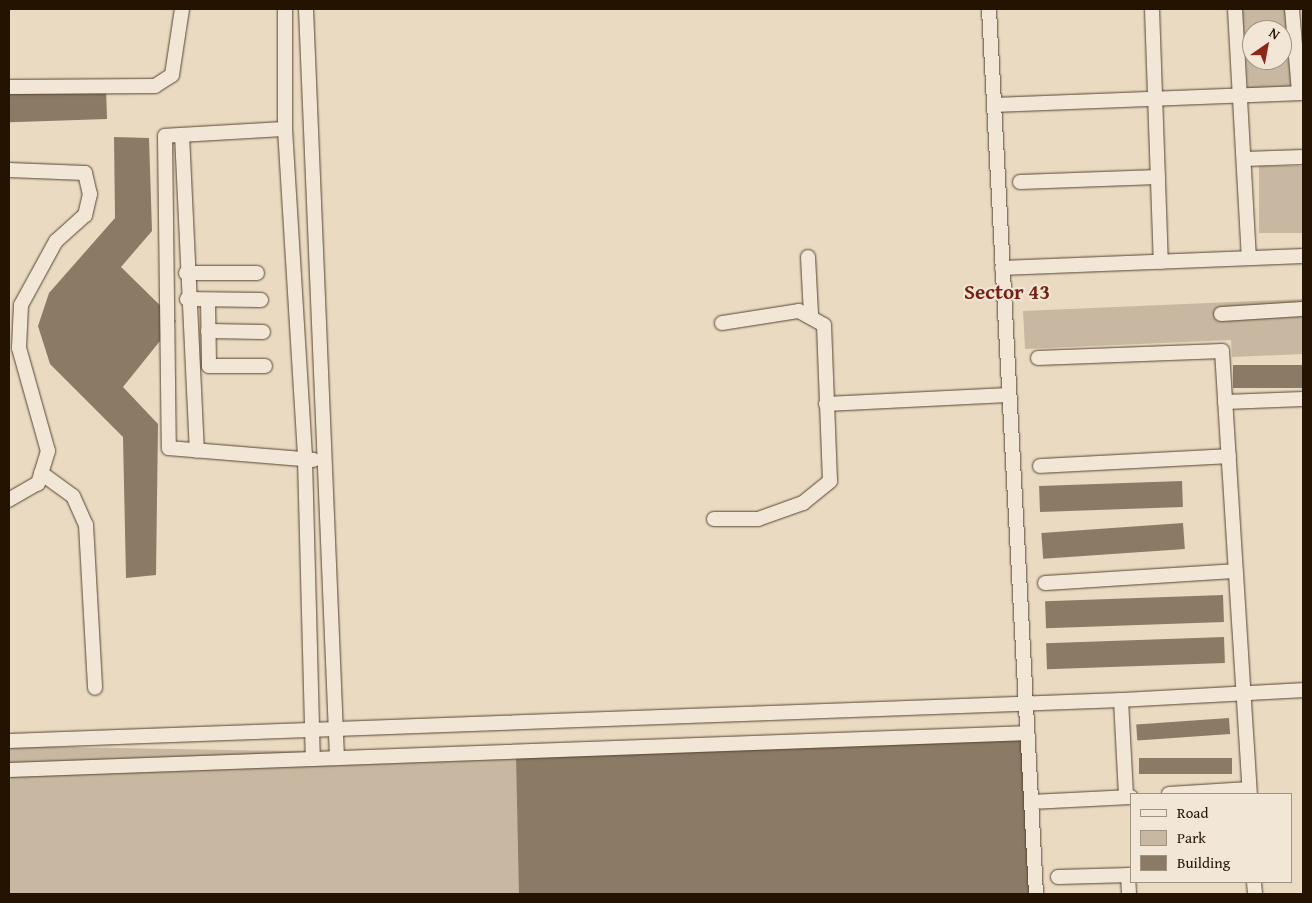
<!DOCTYPE html>
<html>
<head>
<meta charset="utf-8">
<style>
  body { margin:0 }
  #map { position:relative; width:1312px; height:903px; overflow:hidden; background:#ebdac2; font-family:"Gentium Book Plus",serif }
  div>[style] { position:absolute }
  [style*='--x'] { left:calc(var(--x)*1px); top:calc(var(--y)*1px); width:calc(var(--w)*1px); rotate:calc(var(--a)*1deg) }
  .green>* { inset:0; background:#c9b8a1; transform-origin:0 0 }
  .building>* { inset:0; background:#8b7a65; transform-origin:0 0 }
  .roads { filter:drop-shadow(0 0 1px #554530) drop-shadow(0 0 1px #554530) }
  .minor>* { height:14px; margin:-7px; padding:0 7px; transform-origin:7px; border-radius:7px; background:#f2e7d7 }
  span { translate:-50% -50%; white-space:nowrap; text-align:center; line-height:1.15; -webkit-text-stroke:4px #f2e7d7; paint-order:stroke }
  .district-label { font-size:21px; color:#7a1f14; font-weight:700 }
  .frame { position:absolute; inset:0; border:10px solid #231300; pointer-events:none }
  .legend { position:absolute; left:1130px; top:793px; width:162px; height:90px; box-sizing:border-box; background:#f2e7d7; border:1px solid #9f9281; margin:0; padding:6px 9px; list-style:none; font-size:15px; color:#231300 }
  .legend li { display:flex; align-items:center; gap:10px; height:25px }
  .legend b { width:25px; border:1px solid #9f9281 }
  .north { position:absolute; left:1242px; top:20px; width:50px; height:50px; box-sizing:border-box; background:#f2e7d7; border:1px solid #9f9281; border-radius:50%; rotate:33deg; font-size:14px; font-weight:700; line-height:20px; text-align:center; color:#231300 }
  .north::after { content:''; display:block; margin:auto; width:18px; height:22px; background:#8f2418; clip-path:polygon(50% 0,100% 100%,50% 72%,0 100%) }
</style>
</head>
<body>
<div id="map">
  <div class="green">
    <div style="clip-path:polygon(evenodd,1242px 9px,1286px 9px,1292px 89px,1248px 91px,1242px 9px,1252px 30px,1282px 30px,1282px 60px,1252px 60px,1252px 30px)"></div>
    <div style="left:1303px;top:166px;width:67px;height:44px;rotate:90deg"></div>
    <div style="clip-path:polygon(1303px 299px,1303px 354px,1232px 357px,1231px 340px,1025px 349px,1023px 311px)"></div>
    <div style="clip-path:polygon(9px 746px,516px 755px,1036px 894px,9px 894px)"></div>
  </div>
  <div class="building">
    <div style="left:106px;top:89px;width:30px;height:97px;rotate:88deg"></div>
    <div style="clip-path:polygon(114px 137px,149px 138px,152px 231px,121px 267px,176px 321px,123px 387px,158px 424px,156px 575px,126px 578px,123px 437px,50px 364px,38px 326px,49px 293px,115px 218px)"></div>
    <div style="left:1303px;top:365px;width:23px;height:70px;rotate:90deg"></div>
    <div style="left:1182px;top:481px;width:26px;height:143px;rotate:88deg"></div>
    <div style="left:1183px;top:523px;width:26px;height:142px;rotate:86deg"></div>
    <div style="left:1223px;top:595px;width:27px;height:178px;rotate:88deg"></div>
    <div style="left:1224px;top:637px;width:26px;height:178px;rotate:88deg"></div>
    <div style="left:1229px;top:718px;width:16px;height:93px;rotate:86deg"></div>
    <div style="clip-path:polygon(1027px 733px,1035px 894px,519px 894px,516px 755px)"></div>
    <div style="left:1232px;top:758px;width:16px;height:93px;rotate:90deg"></div>
  </div>
  <div class="roads">
    <div class="minor">
      <div style="--x:285;--y:9;--w:120;--a:90"></div>
      <div style="--x:285;--y:129;--w:331;--a:86.5"></div>
      <div style="--x:305;--y:459;--w:298;--a:88.5"></div>
      <div style="--x:306;--y:9;--w:749;--a:87.63"></div>
      <div style="--x:989;--y:9;--w:886;--a:86.96"></div>
      <div style="--x:1152;--y:9;--w:253;--a:88"></div>
      <div style="--x:1235;--y:9;--w:249;--a:86.8"></div>
      <div style="--x:1292;--y:9;--w:84;--a:85.2"></div>
      <div style="--x:9;--y:87;--w:146;--a:-0.4"></div>
      <div style="--x:155;--y:86;--w:20;--a:-33"></div>
      <div style="--x:172;--y:75;--w:67;--a:-81.4"></div>
      <div style="--x:994;--y:105;--w:309;--a:-2.2"></div>
      <div style="--x:285;--y:129;--w:120;--a:176.7"></div>
      <div style="--x:165;--y:136;--w:312;--a:89.3"></div>
      <div style="--x:169;--y:448;--w:145;--a:4.7"></div>
      <div style="--x:182;--y:135;--w:316;--a:87.3"></div>
      <div style="--x:1244;--y:159;--w:59;--a:-1.9"></div>
      <div style="--x:9;--y:170;--w:76;--a:2.3"></div>
      <div style="--x:85;--y:173;--w:22;--a:77"></div>
      <div style="--x:90;--y:194;--w:22;--a:103"></div>
      <div style="--x:85;--y:215;--w:39;--a:138"></div>
      <div style="--x:56;--y:241;--w:73;--a:118.7"></div>
      <div style="--x:21;--y:305;--w:43;--a:92.7"></div>
      <div style="--x:19;--y:348;--w:107;--a:74.3"></div>
      <div style="--x:48;--y:451;--w:34;--a:107"></div>
      <div style="--x:38;--y:483;--w:34;--a:150"></div>
      <div style="--x:1020;--y:182;--w:138;--a:-2.1"></div>
      <div style="--x:808;--y:257;--w:58;--a:87"></div>
      <div style="--x:1002;--y:268;--w:301;--a:-2.3"></div>
      <div style="--x:186;--y:273;--w:71;--a:0"></div>
      <div style="--x:187;--y:299;--w:74;--a:0.8"></div>
      <div style="--x:208;--y:300;--w:66;--a:89.1"></div>
      <div style="--x:209;--y:366;--w:56;--a:0"></div>
      <div style="--x:1221;--y:314;--w:82;--a:-3.5"></div>
      <div style="--x:208;--y:331;--w:55;--a:1"></div>
      <div style="--x:1038;--y:358;--w:184;--a:-2.2"></div>
      <div style="--x:1222;--y:351;--w:444;--a:86.4"></div>
      <div style="--x:1225;--y:402;--w:78;--a:-2.2"></div>
      <div style="--x:826;--y:404;--w:182;--a:-2.8"></div>
      <div style="--x:1040;--y:466;--w:189;--a:-3"></div>
      <div style="--x:41;--y:473;--w:39;--a:36"></div>
      <div style="--x:73;--y:496;--w:32;--a:66"></div>
      <div style="--x:86;--y:525;--w:163;--a:86.8"></div>
      <div style="--x:714;--y:519;--w:44;--a:0"></div>
      <div style="--x:758;--y:519;--w:48;--a:-19.6"></div>
      <div style="--x:803;--y:503;--w:35;--a:-39"></div>
      <div style="--x:830;--y:481;--w:156;--a:-92.2"></div>
      <div style="--x:824;--y:325;--w:29;--a:-151"></div>
      <div style="--x:799;--y:311;--w:78;--a:171.1"></div>
      <div style="--x:1045;--y:583;--w:190;--a:-3.6"></div>
      <div style="--x:1121;--y:700;--w:97;--a:87"></div>
      <div style="--x:9;--y:741;--w:1113;--a:-2.11"></div>
      <div style="--x:1121;--y:700;--w:182;--a:-3.1"></div>
      <div style="--x:9;--y:770;--w:1019;--a:-2.08"></div>
      <div style="--x:1169;--y:794;--w:80;--a:-3.6"></div>
      <div style="--x:1031;--y:802;--w:100;--a:-2.9"></div>
      <div style="--x:1128;--y:875;--w:19;--a:87"></div>
      <div style="--x:1058;--y:877;--w:73;--a:-1.6"></div>
      <div style="--x:1254;--y:882;--w:12;--a:85"></div>
    </div>
  </div>
  <div class="district-label">
    <span style="left:1007px;top:292px">Sector 43</span>
  </div>
  <div class="frame"></div>
  <ul class="legend">
  <li><b style="height:6px;background:#f2e7d7"></b>Road</li>
  <li><b style="height:14px;background:#c9b8a1"></b>Park</li>
  <li><b style="height:14px;background:#8b7a65"></b>Building</li>
  </ul>
  <div class="north">N</div>
</div>
</body>
</html>
